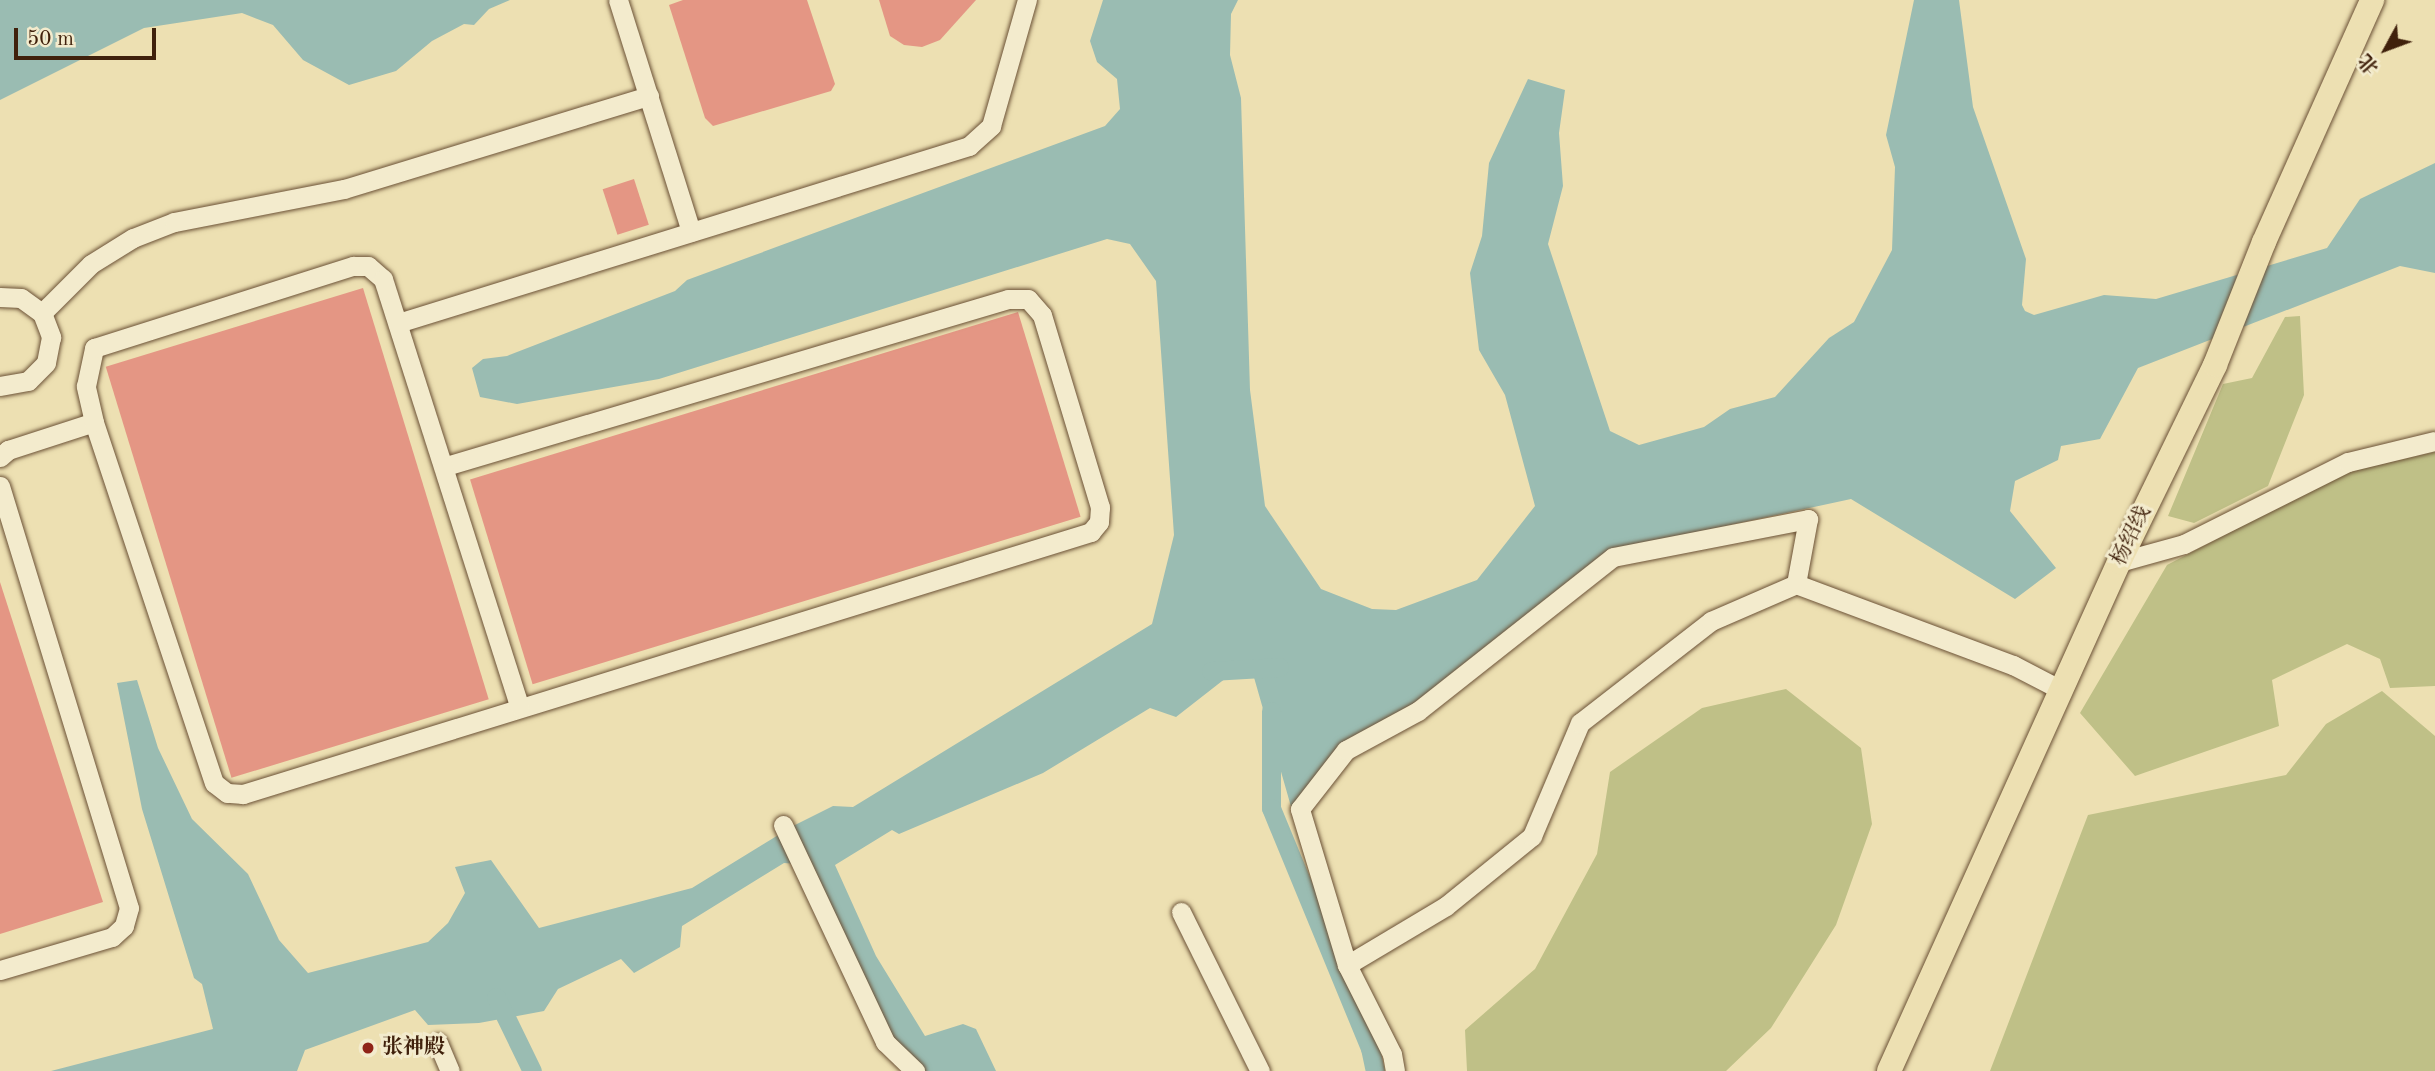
<!DOCTYPE html>
<html>
<head>
<meta charset="utf-8">
<style>
  body { margin:0 }
  #map { position:relative; width:2435px; height:1071px; overflow:hidden; background:#ede0b2; font-family:"Old Standard TT","Noto Serif SC",serif }
  div>[style] { position:absolute }
  [style*='--x'] { left:calc(var(--x)*1px); top:calc(var(--y)*1px); width:calc(var(--w)*1px); rotate:calc(var(--a)*1deg) }
  .green>* { inset:0; background:#bfc087 }
  .water>* { inset:0; background:#9abcb2 }
  .canal>* { height:19px; margin:-9.5px; padding:0 9.5px; transform-origin:9.5px; border-radius:9.5px; background:#9abcb2 }
  .building>* { inset:0; background:#e49684; transform-origin:0 0 }
  .roads { filter:drop-shadow(0 0 2px #6b5136) drop-shadow(0 0 2px #6b5136) }
  .minor>* { height:19px; margin:-9.5px; padding:0 9.5px; transform-origin:9.5px; border-radius:9.5px; background:#f3ebcd }
  .major>* { height:24px; margin:-12px; padding:0 12px; transform-origin:12px; border-radius:12px; background:#ede0b2 }
  .dots>* { width:19px; height:19px; translate:-50% -50%; box-sizing:border-box; border:4px solid #f3ebcd; border-radius:50% }
  span { translate:-50% -50%; white-space:nowrap; text-align:center; line-height:1.15; -webkit-text-stroke:6px #f3ebcd; paint-order:stroke }
  .street-label { font-size:21px; color:#40210c }
  .poi-label { font-size:21px; color:#40210c; font-weight:700 }
  .left { translate:0 -50%; text-align:left }
  .north { position:absolute; left:2351px; top:14px; width:70px; height:70px; -webkit-text-stroke:5px #f3ebcd; paint-order:stroke; rotate:229deg; font-size:19px; font-weight:700; line-height:28px; text-align:center; color:#40210c }
  .north::after { content:''; display:block; margin:auto; width:24px; height:32px; background:#40210c; clip-path:polygon(50% 0,100% 100%,50% 72%,0 100%) }
  .scale { position:absolute; left:14px; top:28px; width:142px; height:32px; box-sizing:border-box; border:4px solid #40210c; border-top:0; padding-left:9px; font-size:21px; line-height:24px; white-space:nowrap; color:#40210c; -webkit-text-stroke:5px #f3ebcd; paint-order:stroke }
</style>
</head>
<body>
<div id="map">
  <div class="green">
    <div style="clip-path:polygon(2300px 316px,2304px 395px,2268px 486px,2194px 523px,2168px 516px,2223px 384px,2252px 378px,2285px 317px)"></div>
    <div style="clip-path:polygon(2435px 452px,2435px 686px,2390px 688px,2380px 659px,2347px 644px,2272px 680px,2279px 726px,2135px 776px,2080px 713px,2167px 565px,2346px 472px)"></div>
    <div style="clip-path:polygon(1786px 689px,1861px 748px,1872px 824px,1836px 925px,1771px 1028px,1726px 1071px,1467px 1071px,1465px 1030px,1535px 969px,1597px 854px,1610px 772px,1702px 708px)"></div>
    <div style="clip-path:polygon(2382px 691px,2435px 736px,2435px 1071px,1990px 1071px,2088px 815px,2286px 775px,2326px 724px)"></div>
  </div>
  <div class="water">
    <div style="clip-path:polygon(0 0,510px 0,489px 9px,474px 25px,464px 24px,432px 41px,396px 71px,349px 85px,303px 60px,273px 25px,242px 13px,144px 28px,0 100px)"></div>
    <div style="clip-path:polygon(1103px 0,1238px 0,1231px 14px,1230px 55px,1241px 98px,1250px 390px,1265px 506px,1321px 589px,1372px 609px,1396px 610px,1477px 580px,1535px 506px,1505px 395px,1479px 350px,1470px 273px,1482px 236px,1489px 163px,1528px 79px,1565px 90px,1559px 133px,1563px 186px,1548px 244px,1610px 431px,1639px 445px,1704px 427px,1730px 409px,1775px 397px,1829px 338px,1854px 322px,1892px 250px,1895px 167px,1886px 135px,1914px 0,1959px 0,1973px 107px,2026px 259px,2022px 305px,2025px 311px,2034px 315px,2104px 295px,2156px 299px,2327px 248px,2360px 199px,2435px 163px,2435px 273px,2400px 266px,2138px 368px,2100px 439px,2061px 446px,2058px 460px,2015px 481px,2010px 511px,2056px 568px,2015px 599px,1851px 499px,1610px 551px,1416px 708px,1343px 745px,1292px 810px,1249px 660px,1176px 717px,1150px 708px,1043px 773px,899px 834px,892px 830px,835px 865px,876px 956px,925px 1036px,963px 1024px,976px 1029px,996px 1071px,924px 1071px,895px 1043px,811px 865px,784px 863px,682px 926px,680px 947px,634px 973px,621px 959px,558px 989px,544px 1011px,479px 1023px,428px 1025px,415px 1010px,305px 1050px,297px 1071px,51px 1071px,213px 1029px,202px 984px,194px 978px,142px 809px,117px 683px,137px 680px,158px 748px,192px 819px,248px 874px,279px 940px,308px 973px,428px 942px,448px 923px,465px 893px,455px 867px,491px 860px,539px 928px,692px 888px,793px 826px,833px 806px,853px 807px,1152px 624px,1174px 535px,1156px 281px,1130px 244px,1107px 239px,659px 379px,517px 404px,480px 397px,472px 368px,483px 359px,507px 356px,675px 291px,687px 280px,1105px 126px,1120px 109px,1117px 79px,1097px 62px,1090px 41px)"></div>
  </div>
  <div class="canal">
    <div style="--x:1211;--y:671;--w:68;--a:-3.4"></div>
    <div style="--x:1271;--y:711;--w:97;--a:90"></div>
    <div style="--x:1271;--y:808;--w:260;--a:67.6"></div>
    <div style="--x:1370;--y:1048;--w:24;--a:78"></div>
    <div style="--x:496;--y:997;--w:82;--a:64.1"></div>
  </div>
  <div class="building">
    <div style="clip-path:polygon(683px 0,807px 0,835px 84px,831px 91px,713px 126px,705px 118px,669px 5px)"></div>
    <div style="clip-path:polygon(879px 0,976px 0,940px 40px,922px 47px,904px 45px,890px 36px)"></div>
    <div style="left:634px;top:179px;width:48px;height:33px;rotate:72deg"></div>
    <div style="left:363px;top:288px;width:430px;height:269px;rotate:73deg"></div>
    <div style="left:1018px;top:312px;width:214px;height:573px;rotate:73deg"></div>
    <div style="clip-path:polygon(0 582px,103px 902px,0 934px)"></div>
  </div>
  <div class="roads">
    <div class="minor">
      <div style="--x:618;--y:0;--w:243;--a:72.5"></div>
      <div style="--x:0;--y:297;--w:21;--a:3"></div>
      <div style="--x:21;--y:298;--w:26;--a:36"></div>
      <div style="--x:42;--y:313;--w:26;--a:69"></div>
      <div style="--x:51;--y:337;--w:26;--a:101"></div>
      <div style="--x:46;--y:363;--w:25;--a:135"></div>
      <div style="--x:28;--y:381;--w:28;--a:170"></div>
      <div style="--x:42;--y:313;--w:69;--a:-45"></div>
      <div style="--x:91;--y:264;--w:49;--a:-31.8"></div>
      <div style="--x:133;--y:238;--w:44;--a:-21.3"></div>
      <div style="--x:174;--y:222;--w:173;--a:-11"></div>
      <div style="--x:344;--y:189;--w:319;--a:-17"></div>
      <div style="--x:398;--y:323;--w:598;--a:-17.22"></div>
      <div style="--x:969;--y:146;--w:30;--a:-42"></div>
      <div style="--x:991;--y:126;--w:131;--a:-74.1"></div>
      <div style="--x:0;--y:457;--w:11;--a:-41"></div>
      <div style="--x:8;--y:450;--w:90;--a:-18"></div>
      <div style="--x:446;--y:466;--w:586;--a:-16.55"></div>
      <div style="--x:1008;--y:299;--w:20;--a:0"></div>
      <div style="--x:1028;--y:299;--w:21;--a:49"></div>
      <div style="--x:1042;--y:315;--w:201;--a:73.2"></div>
      <div style="--x:1100;--y:507;--w:15;--a:94"></div>
      <div style="--x:1099;--y:522;--w:13;--a:129"></div>
      <div style="--x:1091;--y:532;--w:888;--a:162.83"></div>
      <div style="--x:243;--y:794;--w:16;--a:-176"></div>
      <div style="--x:227;--y:793;--w:16;--a:-142"></div>
      <div style="--x:214;--y:783;--w:380;--a:-108.4"></div>
      <div style="--x:94;--y:422;--w:37;--a:-103"></div>
      <div style="--x:86;--y:386;--w:39;--a:-78"></div>
      <div style="--x:94;--y:348;--w:272;--a:-17.6"></div>
      <div style="--x:353;--y:266;--w:15;--a:0"></div>
      <div style="--x:368;--y:266;--w:20;--a:41"></div>
      <div style="--x:383;--y:279;--w:449;--a:72.3"></div>
      <div style="--x:0;--y:486;--w:441;--a:73"></div>
      <div style="--x:129;--y:908;--w:19;--a:106"></div>
      <div style="--x:124;--y:926;--w:16;--a:137"></div>
      <div style="--x:112;--y:937;--w:117;--a:163.6"></div>
      <div style="--x:2119;--y:562;--w:67;--a:-15.5"></div>
      <div style="--x:2184;--y:544;--w:183;--a:-26.6"></div>
      <div style="--x:2348;--y:462;--w:89;--a:-13.6"></div>
      <div style="--x:783;--y:825;--w:240;--a:64.8"></div>
      <div style="--x:885;--y:1042;--w:42;--a:44"></div>
      <div style="--x:1181;--y:912;--w:178;--a:63.6"></div>
      <div style="--x:1347;--y:965;--w:115;--a:-30.8"></div>
      <div style="--x:1446;--y:906;--w:111;--a:-39.1"></div>
      <div style="--x:1532;--y:836;--w:123;--a:-67"></div>
      <div style="--x:1580;--y:723;--w:166;--a:-37.9"></div>
      <div style="--x:1711;--y:621;--w:93;--a:-23.5"></div>
      <div style="--x:1796;--y:584;--w:232;--a:20.5"></div>
      <div style="--x:2013;--y:665;--w:54;--a:27.5"></div>
      <div style="--x:438;--y:1043;--w:30;--a:67"></div>
      <div style="--x:1395;--y:1071;--w:17;--a:-100"></div>
      <div style="--x:1392;--y:1054;--w:100;--a:-116.8"></div>
      <div style="--x:1347;--y:965;--w:163;--a:-106.8"></div>
      <div style="--x:1300;--y:809;--w:75;--a:-52.1"></div>
      <div style="--x:1346;--y:750;--w:82;--a:-28.4"></div>
      <div style="--x:1418;--y:711;--w:248;--a:-38.3"></div>
      <div style="--x:1613;--y:557;--w:199;--a:-11"></div>
      <div style="--x:1808;--y:519;--w:66;--a:100.5"></div>
    </div>
    <div class="major">
      <div style="--x:1889;--y:1071;--w:559;--a:-65.68"></div>
      <div style="--x:2119;--y:562;--w:219;--a:-64"></div>
      <div style="--x:2215;--y:365;--w:132;--a:-68.3"></div>
      <div style="--x:2264;--y:242;--w:265;--a:-65.9"></div>
    </div>
  </div>
  <div class="dots">
    <div style="left:368px;top:1048px;background:#8f2418"></div>
  </div>
  <div class="street-label">
    <span style="left:2132px;top:536px;rotate:-64deg">杨绍线</span>
  </div>
  <div class="poi-label">
    <span class="left" style="left:382px;top:1048px">张神殿</span>
  </div>
  <div class="north">北</div>
  <div class="scale">50 m</div>
</div>
</body>
</html>
